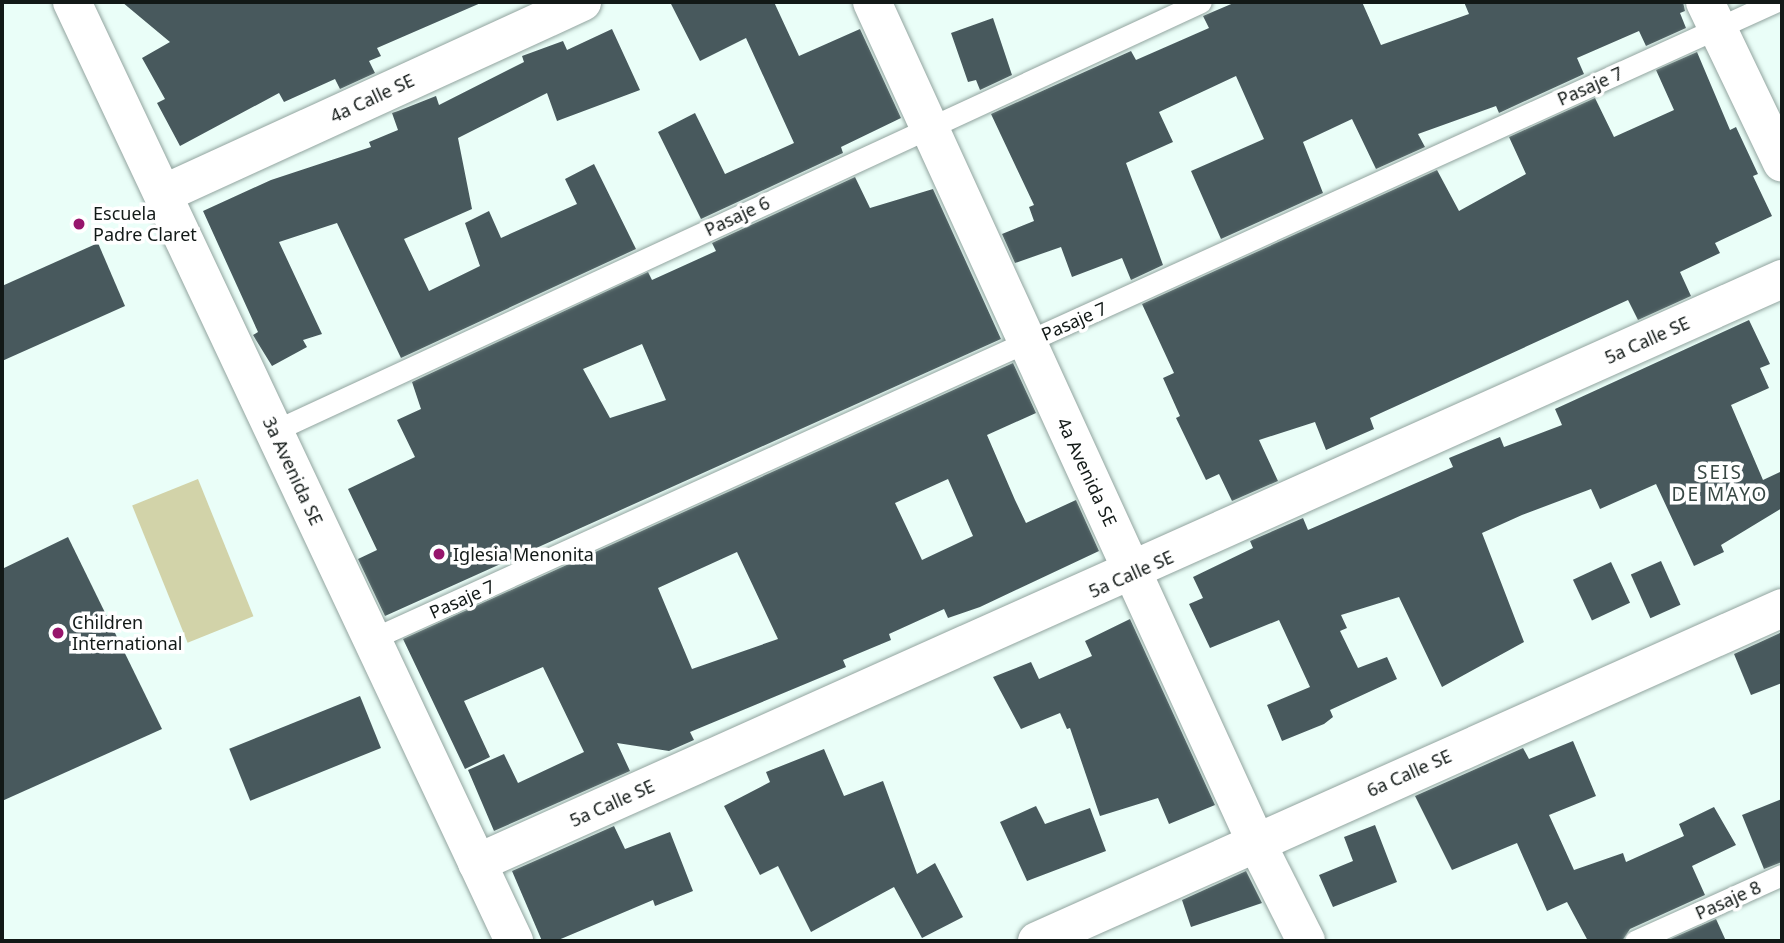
<!DOCTYPE html>
<html>
<head>
<meta charset="utf-8">
<style>
  body { margin:0 }
  #map { position:relative; width:1784px; height:943px; overflow:hidden; background:#eafef8; font-family:"Noto Sans",sans-serif }
  div>[style] { position:absolute }
  [style*='--x'] { left:calc(var(--x)*1px); top:calc(var(--y)*1px); width:calc(var(--w)*1px); rotate:calc(var(--a)*1deg) }
  .green>* { inset:0; background:#d2d3a9; transform-origin:0 0 }
  .building>* { inset:0; background:#48595d; transform-origin:0 0 }
  .roads { filter:drop-shadow(0 0 2px #92a49f) drop-shadow(0 0 2px #92a49f) }
  .lane>* { height:21px; margin:-10.5px; padding:0 10.5px; transform-origin:10.5px; border-radius:10.5px; background:#fff }
  .street>* { height:38px; margin:-19px; padding:0 19px; transform-origin:19px; border-radius:19px; background:#fff }
  .secondary>* { height:38px; margin:-19px; padding:0 19px; transform-origin:19px; border-radius:19px; background:#fff }
  .dots>* { width:19px; height:19px; translate:-50% -50%; box-sizing:border-box; border:4px solid #fff; border-radius:50% }
  span { translate:-50% -50%; white-space:nowrap; text-align:center; line-height:1.15; -webkit-text-stroke:7px #fff; paint-order:stroke }
  .street-label { font-size:18px; color:#121917 }
  .poi-label { font-size:18px; color:#121917 }
  .left { translate:0 -50%; text-align:left }
  .neighbourhood-label { font-size:19px; color:#374743; letter-spacing:2px }
  .frame { position:absolute; inset:0; border:4px solid #121917; pointer-events:none }
</style>
</head>
<body>
<div id="map">
  <div class="green">
    <div style="left:198px;top:479px;width:148px;height:71px;rotate:68deg"></div>
  </div>
  <div class="building">
    <div style="clip-path:polygon(122px 2px,483px 2px,377px 48px,381px 56px,369px 61px,375px 73px,340px 89px,335px 79px,284px 102px,279px 93px,180px 146px,157px 103px,165px 99px,142px 58px,170px 42px)"></div>
    <div style="clip-path:polygon(670px 2px,774px 2px,799px 56px,860px 29px,901px 118px,841px 147px,843px 153px,701px 219px,658px 132px,695px 113px,725px 174px,794px 143px,746px 38px,700px 61px)"></div>
    <div style="clip-path:polygon(1236px 2px,1362px 2px,1381px 45px,1469px 14px,1464px 2px,1683px 2px,1685px 11px,1680px 13px,1686px 28px,1646px 46px,1639px 31px,1577px 58px,1584px 74px,1499px 113px,1496px 106px,1418px 134px,1425px 147px,1376px 169px,1352px 119px,1303px 142px,1323px 193px,1221px 239px,1191px 171px,1264px 139px,1236px 76px,1159px 112px,1173px 142px,1126px 163px,1163px 265px,1131px 280px,1122px 258px,1072px 277px,1061px 247px,1015px 263px,1002px 234px,1034px 221px,1029px 207px,1034px 205px,991px 114px,1131px 51px,1136px 60px,1209px 28px,1203px 16px)"></div>
    <div style="clip-path:polygon(993px 18px,1012px 75px,980px 90px,976px 80px,968px 82px,951px 33px)"></div>
    <div style="clip-path:polygon(612px 29px,640px 90px,557px 121px,547px 93px,458px 138px,472px 209px,404px 239px,429px 291px,480px 266px,465px 223px,489px 211px,501px 238px,577px 204px,565px 179px,594px 164px,636px 249px,401px 358px,337px 223px,279px 242px,322px 334px,303px 340px,307px 347px,272px 366px,253px 335px,258px 332px,203px 211px,271px 180px,371px 147px,369px 142px,398px 130px,392px 113px,398px 111px,436px 96px,439px 105px,524px 62px,522px 56px,563px 41px,567px 50px)"></div>
    <div style="clip-path:polygon(1697px 52px,1730px 130px,1736px 127px,1758px 174px,1753px 176px,1772px 216px,1715px 243px,1720px 253px,1680px 272px,1691px 296px,1638px 320px,1628px 300px,1370px 418px,1374px 429px,1326px 450px,1315px 422px,1259px 440px,1278px 481px,1232px 501px,1219px 474px,1206px 480px,1176px 418px,1180px 416px,1163px 378px,1174px 373px,1142px 304px,1437px 170px,1459px 211px,1526px 174px,1509px 137px,1595px 98px,1614px 137px,1674px 110px,1656px 70px)"></div>
    <div style="clip-path:polygon(evenodd,855px 177px,870px 208px,933px 189px,1001px 339px,385px 616px,358px 559px,377px 550px,348px 489px,415px 457px,397px 420px,421px 409px,412px 382px,648px 272px,652px 280px,716px 251px,712px 243px,855px 177px,642px 344px,666px 400px,610px 418px,583px 369px,642px 344px)"></div>
    <div style="clip-path:polygon(98px 243px,125px 306px,2px 361px,2px 286px)"></div>
    <div style="clip-path:polygon(1749px 320px,1770px 364px,1760px 368px,1769px 388px,1731px 405px,1763px 480px,1782px 471px,1782px 508px,1721px 545px,1724px 552px,1694px 566px,1656px 484px,1600px 509px,1591px 489px,1522px 515px,1482px 533px,1524px 642px,1442px 687px,1399px 597px,1341px 615px,1347px 628px,1340px 631px,1358px 668px,1387px 657px,1397px 679px,1330px 710px,1333px 717px,1324px 724px,1282px 741px,1267px 705px,1310px 687px,1279px 620px,1210px 648px,1189px 604px,1203px 598px,1193px 577px,1253px 548px,1250px 541px,1303px 518px,1308px 530px,1453px 467px,1449px 458px,1500px 437px,1504px 447px,1562px 425px,1555px 409px)"></div>
    <div style="clip-path:polygon(evenodd,1013px 363px,1036px 413px,987px 435px,1015px 500px,1026px 523px,1076px 500px,1099px 551px,980px 607px,948px 618px,944px 609px,889px 634px,891px 640px,843px 660px,846px 667px,690px 732px,694px 740px,669px 751px,617px 743px,630px 771px,494px 831px,468px 770px,504px 754px,518px 783px,584px 752px,543px 667px,464px 701px,490px 757px,465px 769px,403px 639px,1013px 363px,948px 479px,973px 536px,922px 560px,895px 503px,948px 479px,1013px 363px,737px 552px,778px 639px,692px 669px,658px 588px,737px 552px)"></div>
    <div style="clip-path:polygon(68px 537px,162px 729px,2px 801px,2px 569px)"></div>
    <div style="left:1661px;top:561px;width:48px;height:33px;rotate:66deg"></div>
    <div style="left:1611px;top:562px;width:45px;height:42px;rotate:65deg"></div>
    <div style="clip-path:polygon(1130px 619px,1215px 805px,1169px 824px,1158px 798px,1100px 816px,1070px 728px,1067px 729px,1060px 713px,1021px 729px,993px 677px,1031px 662px,1039px 679px,1092px 656px,1085px 641px)"></div>
    <div style="clip-path:polygon(1782px 632px,1782px 683px,1751px 695px,1734px 654px)"></div>
    <div style="left:360px;top:696px;width:56px;height:141px;rotate:68deg"></div>
    <div style="clip-path:polygon(1573px 741px,1596px 796px,1549px 815px,1574px 870px,1623px 853px,1626px 862px,1684px 836px,1679px 824px,1714px 807px,1736px 845px,1692px 866px,1705px 895px,1630px 929px,1622px 941px,1588px 941px,1567px 902px,1547px 911px,1517px 843px,1452px 870px,1415px 796px,1523px 748px,1529px 759px)"></div>
    <div style="clip-path:polygon(824px 749px,844px 796px,883px 781px,917px 874px,935px 863px,963px 917px,922px 938px,894px 887px,811px 932px,778px 866px,760px 875px,724px 806px,770px 782px,766px 772px)"></div>
    <div style="clip-path:polygon(1782px 799px,1782px 862px,1764px 869px,1742px 815px)"></div>
    <div style="clip-path:polygon(1036px 806px,1045px 824px,1090px 808px,1106px 851px,1027px 881px,1000px 822px)"></div>
    <div style="clip-path:polygon(1375px 825px,1397px 882px,1333px 907px,1319px 875px,1353px 861px,1344px 837px)"></div>
    <div style="clip-path:polygon(614px 826px,625px 849px,670px 832px,693px 891px,655px 906px,653px 900px,556px 941px,542px 941px,512px 871px)"></div>
    <div style="clip-path:polygon(1246px 871px,1262px 903px,1191px 927px,1182px 900px)"></div>
    <div style="clip-path:polygon(1716px 919px,1726px 941px,1666px 941px)"></div>
  </div>
  <div class="roads">
    <div class="lane">
      <div style="--x:274;--y:431;--w:1021;--a:-24.83"></div>
      <div style="--x:372;--y:639;--w:1541;--a:-24.42"></div>
      <div style="--x:1635;--y:941;--w:161;--a:-24.2"></div>
    </div>
    <div class="street">
      <div style="--x:72;--y:2;--w:1038;--a:64.79"></div>
      <div style="--x:872;--y:2;--w:921;--a:65.44"></div>
      <div style="--x:1255;--y:840;--w:113;--a:63.2"></div>
      <div style="--x:163;--y:194;--w:461;--a:-24.6"></div>
      <div style="--x:477;--y:863;--w:1430;--a:-24.11"></div>
    </div>
    <div class="secondary">
      <div style="--x:1705;--y:2;--w:178;--a:64.4"></div>
      <div style="--x:1037;--y:941;--w:816;--a:-24.08"></div>
    </div>
  </div>
  <div class="dots">
    <div style="left:79px;top:224px;background:#97156c"></div>
    <div style="left:439px;top:554px;background:#97156c"></div>
    <div style="left:58px;top:633px;background:#97156c"></div>
  </div>
  <div class="street-label">
    <span style="left:1590px;top:86px;rotate:-24deg">Pasaje 7</span>
    <span style="left:372px;top:98px;rotate:-25deg">4a Calle SE</span>
    <span style="left:737px;top:216px;rotate:-25deg">Pasaje 6</span>
    <span style="left:1074px;top:321px;rotate:-24deg">Pasaje 7</span>
    <span style="left:1647px;top:340px;rotate:-24deg">5a Calle SE</span>
    <span style="left:293px;top:471px;rotate:65deg">3a Avenida SE</span>
    <span style="left:1087px;top:472px;rotate:65deg">4a Avenida SE</span>
    <span style="left:1131px;top:574px;rotate:-24deg">5a Calle SE</span>
    <span style="left:462px;top:599px;rotate:-24deg">Pasaje 7</span>
    <span style="left:1409px;top:773px;rotate:-24deg">6a Calle SE</span>
    <span style="left:612px;top:803px;rotate:-24deg">5a Calle SE</span>
    <span style="left:1728px;top:900px;rotate:-24deg">Pasaje 8</span>
  </div>
  <div class="poi-label">
    <span class="left" style="left:93px;top:224px">Escuela<br>Padre Claret</span>
    <span class="left" style="left:453px;top:554px">Iglesia Menonita</span>
    <span class="left" style="left:72px;top:633px">Children<br>International</span>
  </div>
  <div class="neighbourhood-label">
    <span style="left:1720px;top:484px">SEIS<br>DE MAYO</span>
  </div>
  <div class="frame"></div>
</div>
</body>
</html>
